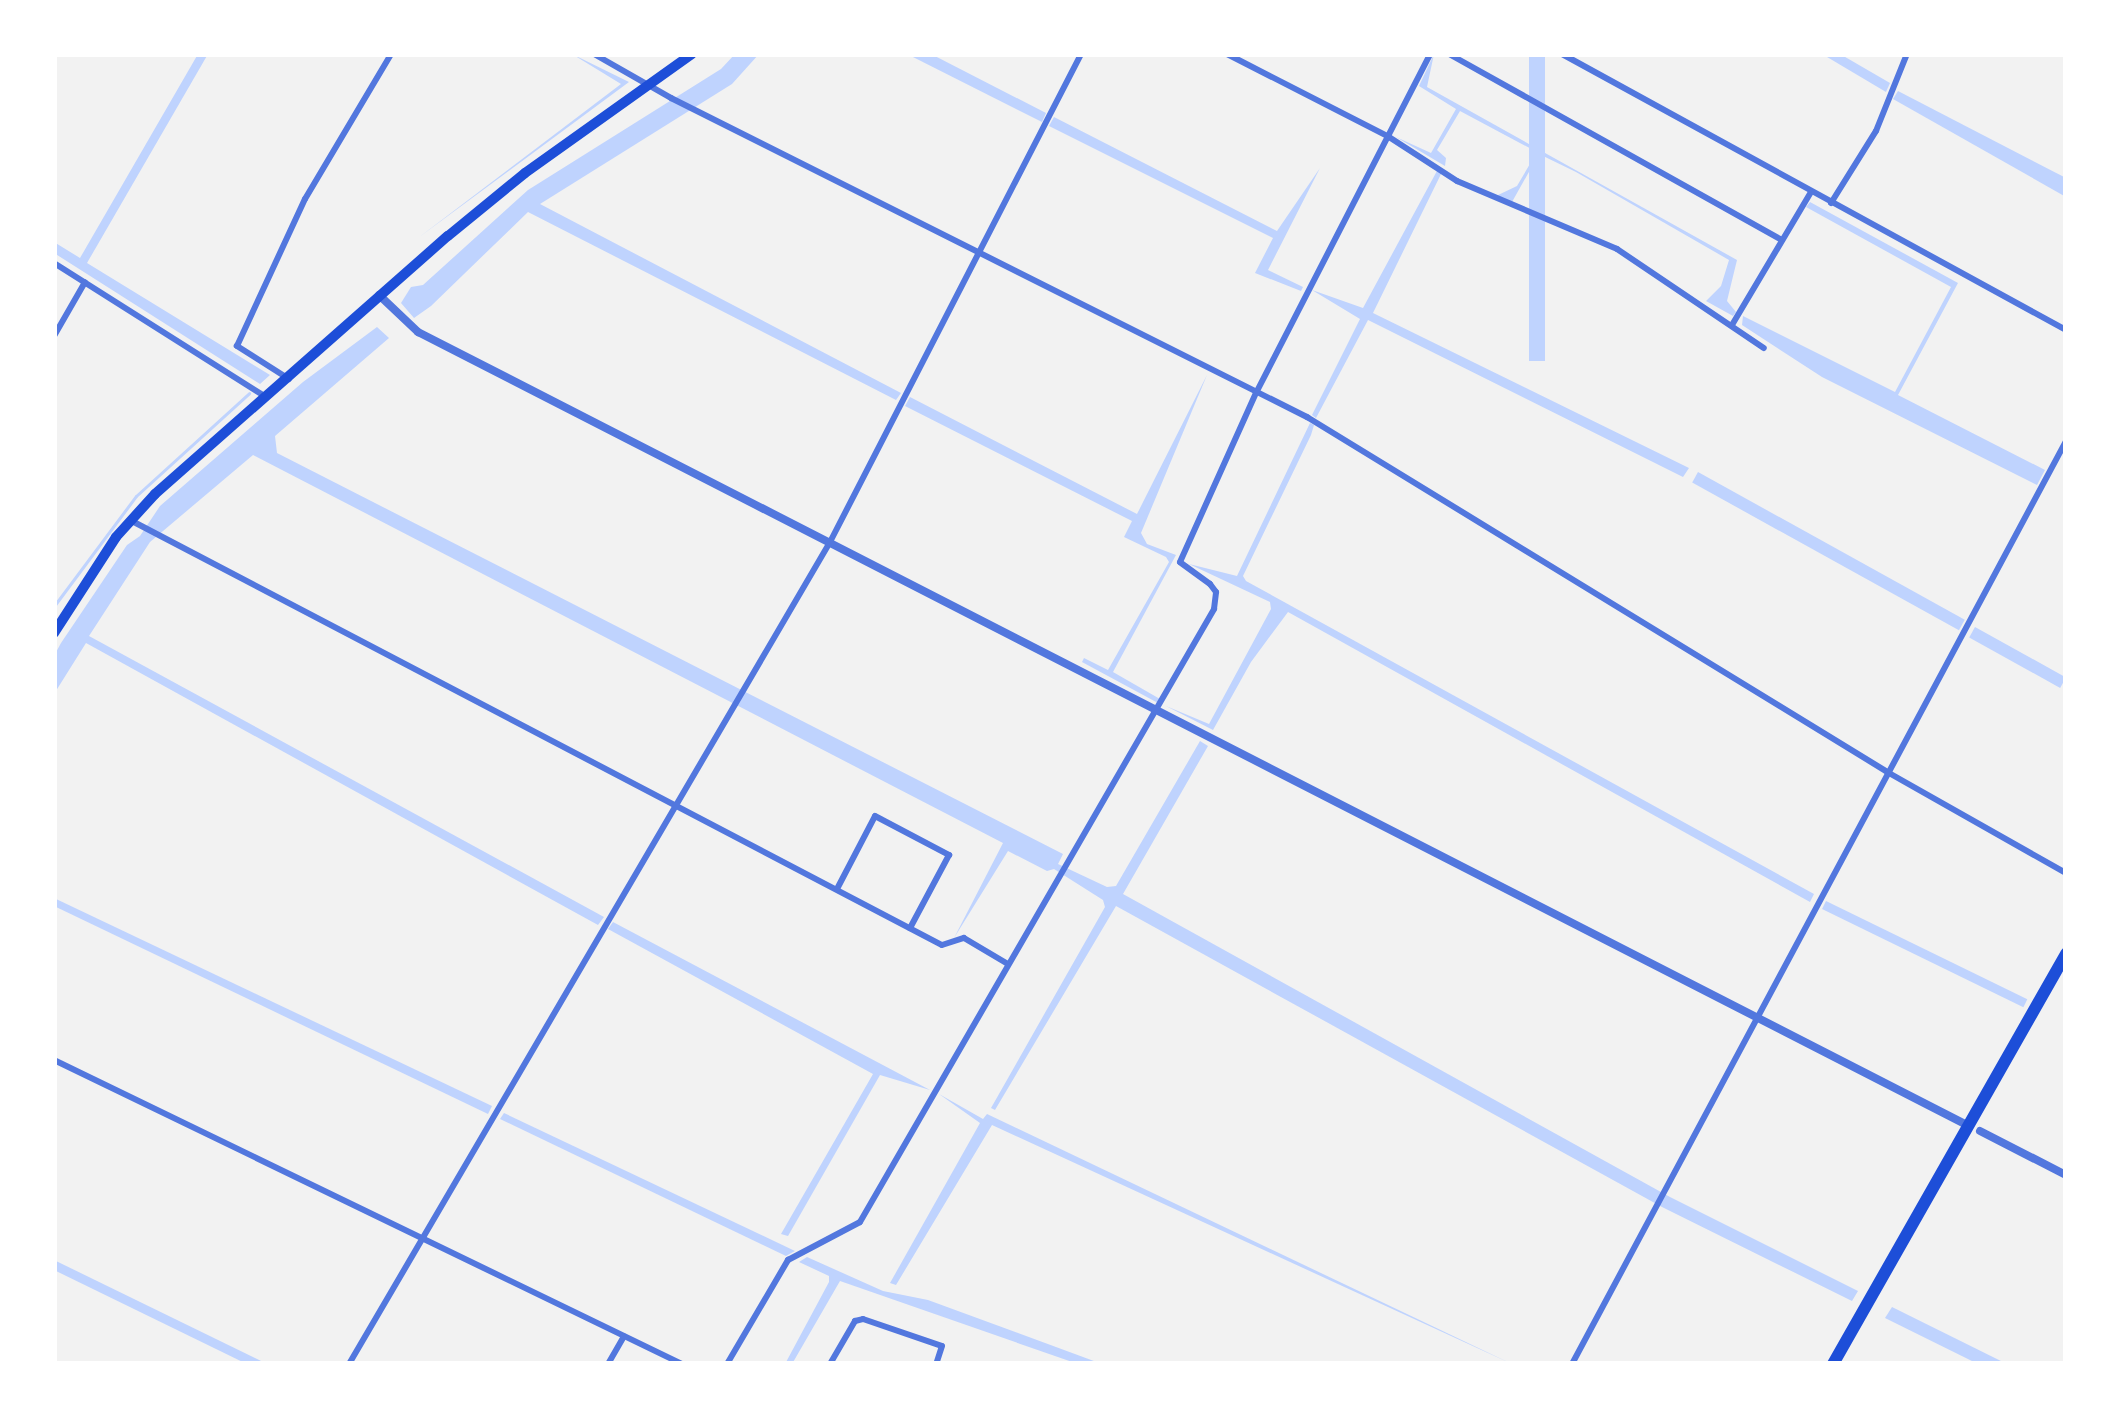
<!DOCTYPE html>
<html>
<head>
<meta charset="utf-8">
<style>
  body { margin:0 }
  #map { position:relative; width:2120px; height:1418px; overflow:hidden; background:#f2f2f2; font-family:Inter,sans-serif }
  div>[style] { position:absolute }
  [style*='--x'] { left:calc(var(--x)*1px); top:calc(var(--y)*1px); width:calc(var(--w)*1px); rotate:calc(var(--a)*1deg) }
  .water>* { inset:0; background:#bfd3fe; transform-origin:0 0 }
  .stream>* { height:3px; margin:-1.5px; padding:0 1.5px; transform-origin:1.5px; border-radius:1.5px; background:#bfd3fe }
  .minor>* { height:6px; margin:-3px; padding:0 3px; transform-origin:3px; border-radius:3px; background:#5277de }
  .tertiary>* { height:8px; margin:-4px; padding:0 4px; transform-origin:4px; border-radius:4px; background:#5277de }
  .trunk>* { height:10px; margin:-5px; padding:0 5px; transform-origin:5px; border-radius:5px; background:#1d4ed8 }
  .motorway>* { height:12px; margin:-6px; padding:0 6px; transform-origin:6px; border-radius:6px; background:#1d4ed8 }
  span { translate:-50% -50%; white-space:nowrap; text-align:center; line-height:1.15; -webkit-text-stroke:12px #fff; paint-order:stroke }
  .frame { position:absolute; inset:0; border:57px solid #fff; pointer-events:none }
</style>
</head>
<body>
<div id="map">
  <div class="water">
    <div style="clip-path:polygon(198px 54px,208px 54px,87px 263px,270px 375px,260px 384px,54px 253px,54px 242px,80px 258px)"></div>
    <div style="clip-path:polygon(572px 54px,629px 82px,418px 238px,621px 84px)"></div>
    <div style="clip-path:polygon(735px 54px,759px 54px,732px 84px,540px 204px,901px 393px,896px 400px,528px 212px,431px 306px,414px 318px,401px 303px,411px 287px,423px 285px,528px 190px,721px 69px)"></div>
    <div style="clip-path:polygon(907px 54px,931px 54px,1046px 113px,1042px 122px)"></div>
    <div style="clip-path:polygon(1434px 54px,1427px 87px,1737px 260px,1727px 301px,1736px 312px,1733px 316px,1706px 301px,1721px 286px,1729px 260px,1576px 172px,1539px 154px,1512px 202px,1496px 196px,1517px 186px,1537px 152px,1460px 111px,1437px 150px,1446px 158px,1445px 166px,1396px 137px,1431px 153px,1456px 109px,1419px 86px)"></div>
    <div style="left:1529px;top:54px;width:16px;height:307px"></div>
    <div style="clip-path:polygon(1822px 54px,1840px 54px,1890px 83px,1886px 92px)"></div>
    <div style="clip-path:polygon(1898px 91px,2066px 178px,2066px 197px,1893px 99px)"></div>
    <div style="clip-path:polygon(1054px 117px,1277px 231px,1320px 168px,1268px 270px,1303px 287px,1301px 291px,1255px 273px,1273px 238px,1049px 126px)"></div>
    <div style="clip-path:polygon(1438px 169px,1442px 172px,1373px 313px,1689px 468px,1683px 477px,1368px 320px,1316px 418px,1312px 415px,1360px 319px,1312px 290px,1363px 308px)"></div>
    <div style="clip-path:polygon(1810px 202px,1958px 283px,1898px 395px,2045px 470px,2037px 485px,1822px 377px,1742px 325px,1743px 316px,1895px 392px,1951px 287px,1806px 207px)"></div>
    <div style="clip-path:polygon(377px 327px,389px 338px,275px 436px,277px 453px,1063px 854px,1058px 864px,1107px 887px,1116px 886px,1200px 741px,1208px 746px,1123px 894px,1670px 1197px,1858px 1291px,1852px 1301px,1662px 1207px,1116px 906px,995px 1110px,991px 1108px,1105px 907px,1103px 900px,1054px 869px,1047px 871px,1008px 851px,954px 938px,1003px 843px,253px 455px,150px 542px,89px 636px,604px 917px,598px 925px,86px 643px,54px 694px,54px 656px,61px 643px,127px 545px,140px 536px,160px 506px,303px 382px)"></div>
    <div style="clip-path:polygon(1207px 375px,1141px 533px,1147px 544px,1176px 555px,1113px 672px,1160px 699px,1158px 703px,1082px 662px,1084px 658px,1108px 670px,1169px 562px,1166px 557px,1124px 537px,1132px 521px,905px 406px,910px 397px,1137px 514px)"></div>
    <div style="clip-path:polygon(1310px 423px,1314px 425px,1311px 435px,1243px 576px,1246px 581px,1814px 894px,1810px 902px,1288px 612px,1251px 662px,1213px 730px,1166px 706px,1209px 724px,1271px 609px,1270px 602px,1189px 564px,1237px 576px)"></div>
    <div style="left:1698px;top:472px;width:305px;height:12px;rotate:29deg"></div>
    <div style="left:1975px;top:627px;width:104px;height:12px;rotate:29deg"></div>
    <div style="clip-path:polygon(54px 898px,492px 1106px,488px 1114px,54px 906px)"></div>
    <div style="left:1826px;top:901px;width:224px;height:9px;rotate:26deg"></div>
    <div style="clip-path:polygon(613px 922px,930px 1090px,880px 1075px,788px 1236px,781px 1234px,873px 1074px,608px 929px)"></div>
    <div style="clip-path:polygon(939px 1094px,983px 1119px,987px 1114px,1512px 1364px,992px 1125px,896px 1285px,890px 1283px,980px 1123px)"></div>
    <div style="clip-path:polygon(504px 1113px,795px 1251px,786px 1256px,500px 1119px)"></div>
    <div style="clip-path:polygon(807px 1257px,883px 1291px,928px 1300px,1102px 1364px,1078px 1364px,840px 1281px,792px 1364px,785px 1364px,829px 1282px,829px 1276px,799px 1262px)"></div>
    <div style="left:54px;top:1260px;width:235px;height:9px;rotate:26deg"></div>
    <div style="clip-path:polygon(1892px 1307px,2007px 1364px,1978px 1364px,1885px 1318px)"></div>
  </div>
  <div class="stream">
    <div style="--x:54;--y:606;--w:137;--a:-53.3"></div>
    <div style="--x:136;--y:496;--w:153;--a:-42.3"></div>
  </div>
  <div class="minor">
    <div style="--x:594;--y:54;--w:89;--a:29.7"></div>
    <div style="--x:671;--y:98;--w:712;--a:26.64"></div>
    <div style="--x:1307;--y:417;--w:682;--a:31.45"></div>
    <div style="--x:1889;--y:773;--w:203;--a:29.5"></div>
    <div style="--x:1227;--y:54;--w:182;--a:27.1"></div>
    <div style="--x:1389;--y:137;--w:81;--a:32.9"></div>
    <div style="--x:1457;--y:181;--w:174;--a:23"></div>
    <div style="--x:1617;--y:249;--w:177;--a:34"></div>
    <div style="--x:1449;--y:54;--w:379;--a:29.2"></div>
    <div style="--x:1562;--y:54;--w:575;--a:28.71"></div>
    <div style="--x:1831;--y:203;--w:85;--a:-58"></div>
    <div style="--x:1876;--y:131;--w:83;--a:-68.1"></div>
    <div style="--x:54;--y:263;--w:249;--a:32.3"></div>
    <div style="--x:1732;--y:325;--w:155;--a:-59.3"></div>
    <div style="--x:54;--y:336;--w:62;--a:-60.1"></div>
    <div style="--x:289;--y:379;--w:62;--a:-147.6"></div>
    <div style="--x:237;--y:346;--w:162;--a:-65.2"></div>
    <div style="--x:305;--y:199;--w:169;--a:-59.3"></div>
    <div style="--x:130;--y:520;--w:916;--a:27.63"></div>
    <div style="--x:942;--y:945;--w:23;--a:-18"></div>
    <div style="--x:964;--y:938;--w:51;--a:30.6"></div>
    <div style="--x:837;--y:889;--w:82;--a:-62.5"></div>
    <div style="--x:875;--y:816;--w:84;--a:27.8"></div>
    <div style="--x:949;--y:855;--w:83;--a:118.1"></div>
    <div style="--x:54;--y:1060;--w:698;--a:25.83"></div>
    <div style="--x:349;--y:1364;--w:950;--a:-59.66"></div>
    <div style="--x:829;--y:544;--w:551;--a:-62.78"></div>
    <div style="--x:608;--y:1364;--w:32;--a:-60"></div>
    <div style="--x:727;--y:1364;--w:121;--a:-59.6"></div>
    <div style="--x:788;--y:1260;--w:81;--a:-27.8"></div>
    <div style="--x:860;--y:1222;--w:708;--a:-59.99"></div>
    <div style="--x:1214;--y:609;--w:17;--a:-83"></div>
    <div style="--x:1216;--y:592;--w:10;--a:-127"></div>
    <div style="--x:1210;--y:584;--w:37;--a:-144"></div>
    <div style="--x:1180;--y:562;--w:185;--a:-65.8"></div>
    <div style="--x:1256;--y:393;--w:381;--a:-62.8"></div>
    <div style="--x:830;--y:1364;--w:50;--a:-59.8"></div>
    <div style="--x:855;--y:1321;--w:8;--a:-14"></div>
    <div style="--x:863;--y:1319;--w:83;--a:18.9"></div>
    <div style="--x:942;--y:1346;--w:19;--a:108"></div>
    <div style="--x:1572;--y:1364;--w:1047;--a:-61.84"></div>
  </div>
  <div class="tertiary">
    <div style="--x:379;--y:295;--w:54;--a:43.5"></div>
    <div style="--x:418;--y:332;--w:1736;--a:27.11"></div>
    <div style="--x:1980;--y:1131;--w:97;--a:27.1"></div>
  </div>
  <div class="trunk">
    <div style="--x:54;--y:633;--w:114;--a:-57.1"></div>
    <div style="--x:116;--y:537;--w:58;--a:-47.8"></div>
    <div style="--x:155;--y:494;--w:390;--a:-41.4"></div>
    <div style="--x:448;--y:236;--w:99;--a:-39.3"></div>
    <div style="--x:525;--y:173;--w:205;--a:-35.5"></div>
  </div>
  <div class="motorway">
    <div style="--x:1833;--y:1364;--w:472;--a:-60.4"></div>
  </div>
  <div class="frame"></div>
</div>
</body>
</html>
